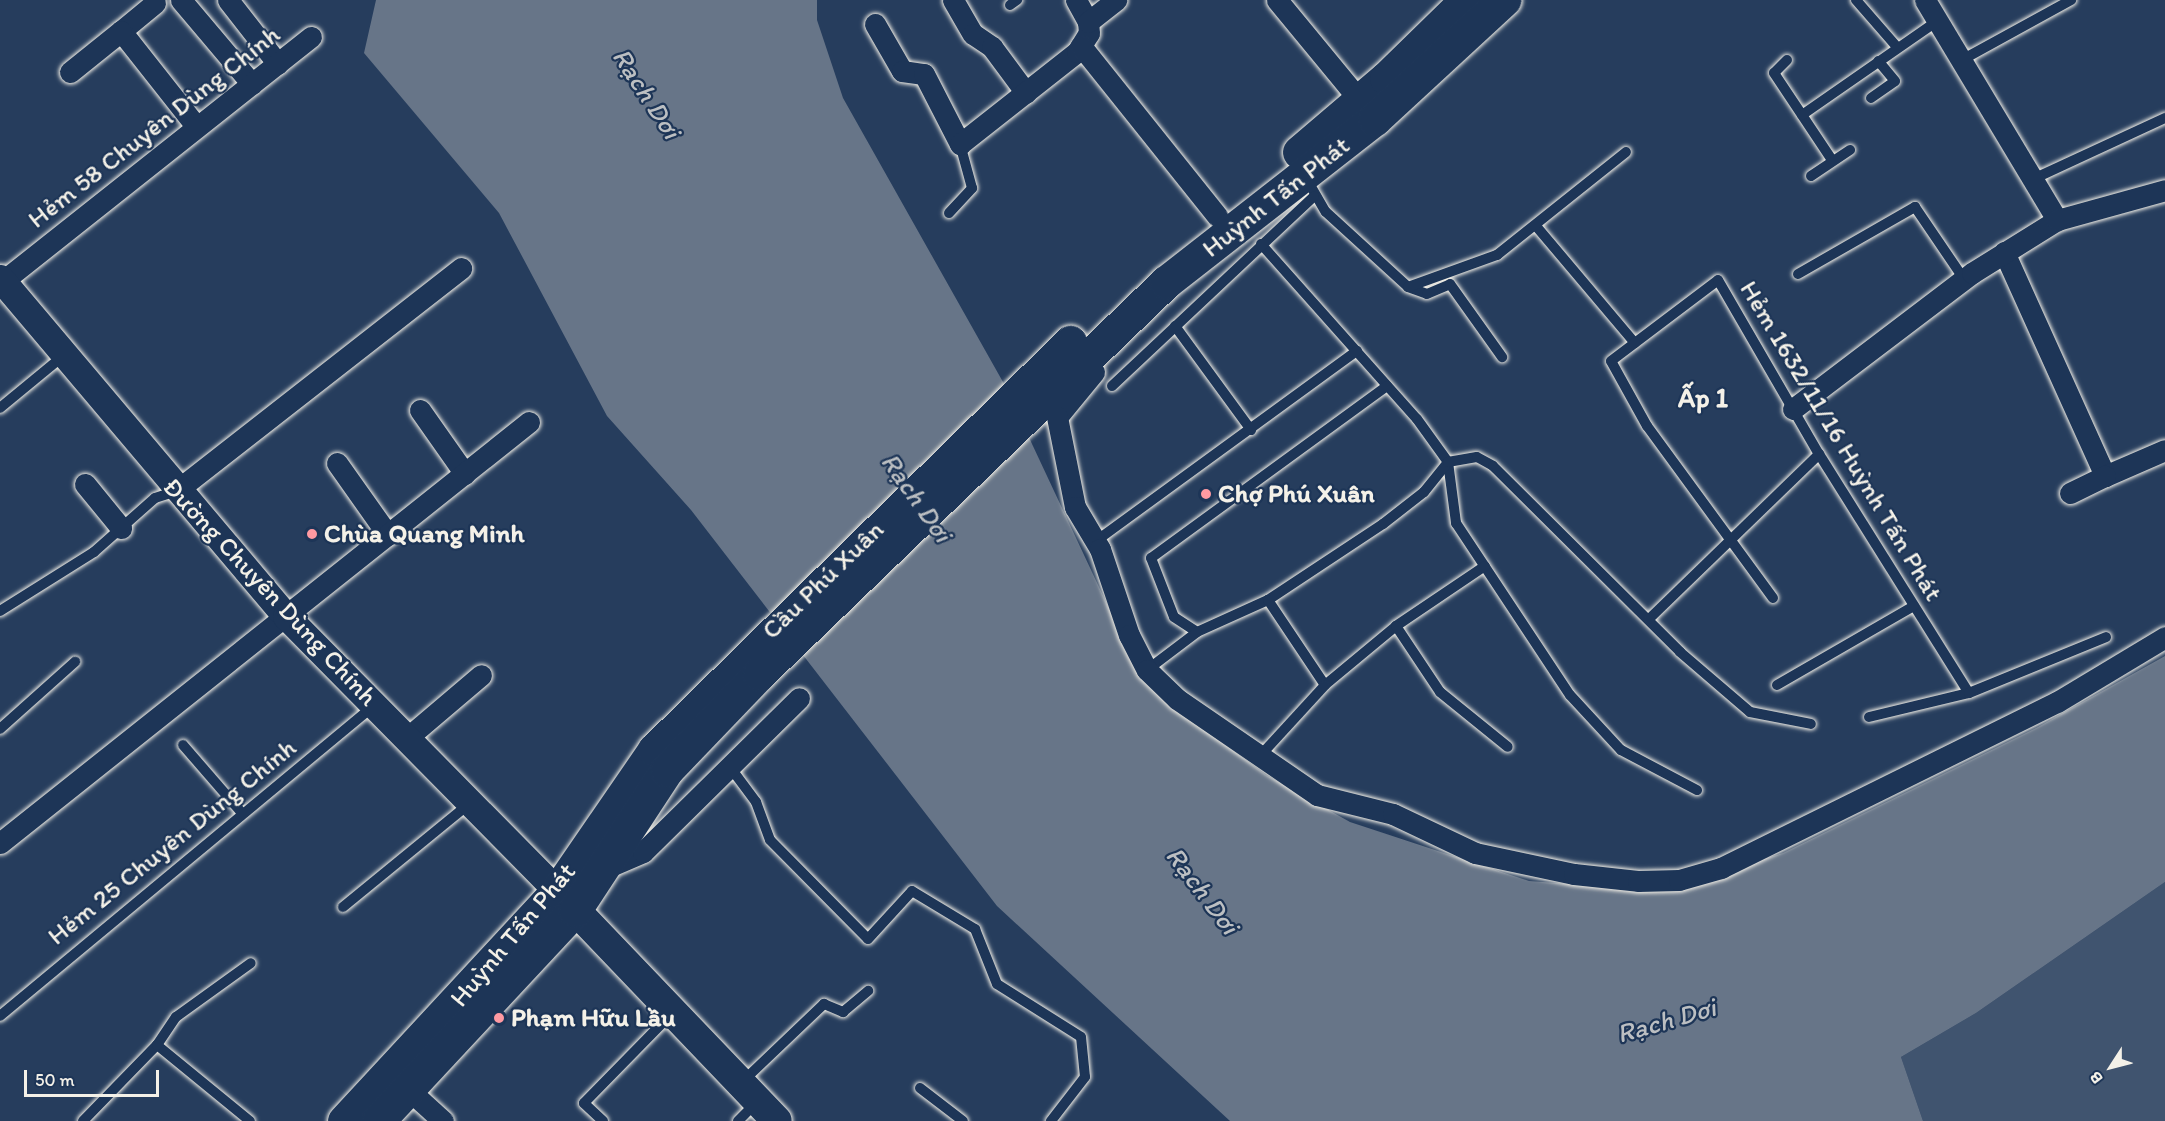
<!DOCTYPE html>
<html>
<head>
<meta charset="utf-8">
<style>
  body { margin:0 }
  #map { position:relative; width:2165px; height:1121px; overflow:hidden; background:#263d5d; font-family:Itim,sans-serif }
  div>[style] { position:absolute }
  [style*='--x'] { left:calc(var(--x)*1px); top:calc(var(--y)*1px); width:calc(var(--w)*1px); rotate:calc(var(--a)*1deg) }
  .green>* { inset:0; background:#40546f }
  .water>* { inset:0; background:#677588 }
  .roads { filter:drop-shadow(0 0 2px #f4f1e8) drop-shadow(0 0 2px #f4f1e8) }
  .service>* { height:10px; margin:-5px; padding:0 5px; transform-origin:5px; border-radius:5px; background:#1d3557 }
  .minor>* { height:21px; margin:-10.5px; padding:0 10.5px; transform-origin:10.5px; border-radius:10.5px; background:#1d3557 }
  .tertiary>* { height:27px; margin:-13.5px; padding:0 13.5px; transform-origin:13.5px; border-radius:13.5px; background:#1d3557 }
  .secondary>* { height:30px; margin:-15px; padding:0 15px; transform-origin:15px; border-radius:15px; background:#1d3557 }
  .primary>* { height:33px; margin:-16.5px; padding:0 16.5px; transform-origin:16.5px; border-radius:16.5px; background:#1d3557 }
  .dots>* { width:16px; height:16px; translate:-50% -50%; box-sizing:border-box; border:3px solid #1d3557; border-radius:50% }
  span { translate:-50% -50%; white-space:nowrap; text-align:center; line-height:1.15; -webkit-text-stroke:4.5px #1d3557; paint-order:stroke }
  .street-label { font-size:26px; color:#f4f1e8 }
  .poi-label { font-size:26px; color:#f4f1e8; font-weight:700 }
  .left { translate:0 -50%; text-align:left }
  .water-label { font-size:27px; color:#bcbfc2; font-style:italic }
  .neighbourhood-label { font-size:27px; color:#f4f1e8; font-weight:700 }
  .north { position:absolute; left:2081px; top:1037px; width:60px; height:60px; -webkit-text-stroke:4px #1d3557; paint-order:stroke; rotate:234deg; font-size:16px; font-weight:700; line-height:24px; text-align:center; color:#f4f1e8 }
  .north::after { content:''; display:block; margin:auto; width:21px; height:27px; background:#f4f1e8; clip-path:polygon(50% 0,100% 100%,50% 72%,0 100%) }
  .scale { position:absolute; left:24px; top:1070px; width:135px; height:27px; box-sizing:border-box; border:3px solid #f4f1e8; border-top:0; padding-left:8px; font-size:18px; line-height:21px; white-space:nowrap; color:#f4f1e8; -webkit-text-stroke:4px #1d3557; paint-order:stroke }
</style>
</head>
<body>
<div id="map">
  <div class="green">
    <div style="clip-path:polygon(2165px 882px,2165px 1121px,1923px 1121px,1901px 1057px,1976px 1013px)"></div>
  </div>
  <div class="water">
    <div style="clip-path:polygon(376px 0,817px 0,817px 20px,843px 98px,1003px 382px,1136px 666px,1186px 716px,1266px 775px,1350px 822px,1529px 881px,1598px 886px,1687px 883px,1783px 853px,2038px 727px,2165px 656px,2165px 882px,1976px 1013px,1901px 1057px,1923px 1121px,1230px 1121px,997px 906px,691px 510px,607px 416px,499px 213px,364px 53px)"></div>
  </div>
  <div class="roads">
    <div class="service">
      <div style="--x:1856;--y:0;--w:62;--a:48.9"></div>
      <div style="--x:1010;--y:5;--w:9;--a:-36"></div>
      <div style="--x:1787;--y:60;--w:18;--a:135"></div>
      <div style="--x:1774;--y:73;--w:105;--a:56.3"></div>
      <div style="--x:1960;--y:61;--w:127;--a:-28.8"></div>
      <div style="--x:1871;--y:98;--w:29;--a:-35"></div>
      <div style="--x:1895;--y:81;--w:26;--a:-130"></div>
      <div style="--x:1802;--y:115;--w:165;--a:-34.8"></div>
      <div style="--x:1811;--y:176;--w:47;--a:-33.7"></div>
      <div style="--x:1306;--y:178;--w:39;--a:60"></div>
      <div style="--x:1326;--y:212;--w:111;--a:42.4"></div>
      <div style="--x:1408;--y:287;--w:20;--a:20"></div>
      <div style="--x:1427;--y:294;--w:25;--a:-23"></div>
      <div style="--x:1450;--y:284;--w:90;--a:54.5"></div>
      <div style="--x:2031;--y:180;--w:148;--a:-24.8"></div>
      <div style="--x:949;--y:213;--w:34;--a:-47"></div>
      <div style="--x:972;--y:188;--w:46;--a:-105.3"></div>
      <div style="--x:1536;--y:226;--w:153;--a:49.8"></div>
      <div style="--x:1261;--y:244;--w:234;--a:48.3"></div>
      <div style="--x:1417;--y:419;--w:53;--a:54.2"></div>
      <div style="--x:1448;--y:462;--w:62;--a:82.5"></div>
      <div style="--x:1456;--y:523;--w:206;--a:56.5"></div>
      <div style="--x:1570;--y:695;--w:75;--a:47.2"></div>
      <div style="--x:1621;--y:750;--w:86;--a:27.8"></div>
      <div style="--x:1798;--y:274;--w:135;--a:-29.8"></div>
      <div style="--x:1915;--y:207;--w:87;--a:55.8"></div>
      <div style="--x:1408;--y:287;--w:95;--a:-19.8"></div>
      <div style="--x:1497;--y:255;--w:165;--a:-38.6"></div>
      <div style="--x:1175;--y:326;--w:129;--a:53.8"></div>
      <div style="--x:1112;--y:386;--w:277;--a:-43.2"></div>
      <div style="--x:1387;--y:386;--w:292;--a:143.9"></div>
      <div style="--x:1151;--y:558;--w:63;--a:68.7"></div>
      <div style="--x:1174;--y:617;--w:27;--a:33"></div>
      <div style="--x:1197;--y:632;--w:78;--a:-24.3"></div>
      <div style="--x:1268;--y:600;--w:138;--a:-33.5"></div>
      <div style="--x:1383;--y:524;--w:52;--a:-38"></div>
      <div style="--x:1424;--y:492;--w:38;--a:-51"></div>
      <div style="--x:1448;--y:462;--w:29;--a:-10"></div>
      <div style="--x:1477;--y:457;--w:18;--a:29"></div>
      <div style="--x:1493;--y:466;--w:264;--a:44.8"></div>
      <div style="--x:1680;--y:652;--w:92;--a:40.6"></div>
      <div style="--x:1750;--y:712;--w:62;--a:11.1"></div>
      <div style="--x:0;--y:408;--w:82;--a:-39.5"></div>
      <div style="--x:1096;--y:541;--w:323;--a:-36.1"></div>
      <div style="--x:1773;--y:598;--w:213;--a:-126.2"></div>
      <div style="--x:1647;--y:426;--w:74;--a:-119"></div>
      <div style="--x:1611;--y:361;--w:134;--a:-37.1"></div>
      <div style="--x:1718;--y:280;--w:201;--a:59.9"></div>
      <div style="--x:1819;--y:454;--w:282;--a:57.9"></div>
      <div style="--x:1268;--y:600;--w:102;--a:56.2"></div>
      <div style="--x:1325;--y:685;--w:92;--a:-39.7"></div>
      <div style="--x:1396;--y:626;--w:107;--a:-34"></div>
      <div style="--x:0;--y:611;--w:111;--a:-32.1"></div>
      <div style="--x:94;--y:552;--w:81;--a:-41.5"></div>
      <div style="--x:155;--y:498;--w:22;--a:-18"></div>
      <div style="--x:1649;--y:619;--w:237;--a:-44.1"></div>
      <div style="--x:1396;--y:626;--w:79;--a:56.3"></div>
      <div style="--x:1440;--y:692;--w:87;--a:39"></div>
      <div style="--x:1147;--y:670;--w:63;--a:-37.2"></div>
      <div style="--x:1777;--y:685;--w:158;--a:-30"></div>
      <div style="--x:1869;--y:717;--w:103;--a:-13.5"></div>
      <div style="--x:1969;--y:693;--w:148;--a:-22.2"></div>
      <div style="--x:0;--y:729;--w:101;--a:-41.8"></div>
      <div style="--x:183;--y:745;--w:90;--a:49.1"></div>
      <div style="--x:1260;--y:756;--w:96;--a:-47.5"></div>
      <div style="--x:730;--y:767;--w:44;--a:53.4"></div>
      <div style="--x:756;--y:802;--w:40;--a:69.8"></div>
      <div style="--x:770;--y:840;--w:139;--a:45.3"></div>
      <div style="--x:868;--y:939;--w:65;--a:-47.5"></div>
      <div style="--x:912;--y:891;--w:74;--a:31.1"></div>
      <div style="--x:975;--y:929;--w:59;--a:68.2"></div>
      <div style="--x:997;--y:984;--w:99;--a:32.2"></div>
      <div style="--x:1081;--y:1037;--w:40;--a:84.3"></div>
      <div style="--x:1085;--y:1077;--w:56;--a:127.7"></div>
      <div style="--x:343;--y:907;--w:163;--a:-39.3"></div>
      <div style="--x:0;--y:1016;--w:486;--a:-39.7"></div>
      <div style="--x:157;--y:1045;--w:120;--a:39.3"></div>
      <div style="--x:741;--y:1083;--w:115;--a:-43.6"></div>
      <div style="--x:824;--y:1004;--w:21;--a:23"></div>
      <div style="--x:843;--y:1012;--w:33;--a:-40"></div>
      <div style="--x:920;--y:1088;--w:54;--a:37.5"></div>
      <div style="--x:83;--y:1121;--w:106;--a:-45.8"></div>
      <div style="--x:157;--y:1045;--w:34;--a:-56"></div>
      <div style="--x:176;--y:1017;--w:92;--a:-35.8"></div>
      <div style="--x:603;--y:1121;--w:26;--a:-137"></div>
      <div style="--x:584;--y:1103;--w:126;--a:-45.6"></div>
      <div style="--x:738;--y:1121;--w:25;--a:-45"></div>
    </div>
    <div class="minor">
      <div style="--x:181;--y:0;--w:110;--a:49.8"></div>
      <div style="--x:228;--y:0;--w:81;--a:52"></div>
      <div style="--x:953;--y:0;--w:39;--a:60"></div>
      <div style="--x:973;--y:34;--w:23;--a:34"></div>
      <div style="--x:992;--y:47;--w:57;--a:53.5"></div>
      <div style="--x:1076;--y:0;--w:25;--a:61"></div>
      <div style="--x:1277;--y:0;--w:140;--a:50.5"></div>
      <div style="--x:1925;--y:0;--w:257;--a:59"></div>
      <div style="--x:155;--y:3;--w:44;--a:140.5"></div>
      <div style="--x:121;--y:31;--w:121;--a:51.7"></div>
      <div style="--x:875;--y:24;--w:54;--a:60.1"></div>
      <div style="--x:902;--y:71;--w:22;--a:8"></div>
      <div style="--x:924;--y:74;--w:79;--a:62.8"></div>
      <div style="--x:960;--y:144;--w:149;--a:-38.2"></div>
      <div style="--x:1077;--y:52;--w:22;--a:-58"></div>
      <div style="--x:1089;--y:33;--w:11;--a:-95"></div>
      <div style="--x:1088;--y:22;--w:36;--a:-38"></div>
      <div style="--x:1081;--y:46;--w:218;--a:51.3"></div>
      <div style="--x:70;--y:72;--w:65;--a:-38.8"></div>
      <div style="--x:2004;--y:252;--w:246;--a:65.7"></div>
      <div style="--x:2105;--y:476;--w:65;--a:-23.4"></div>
      <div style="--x:3;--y:281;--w:393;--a:-38.4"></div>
      <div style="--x:1094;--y:372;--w:58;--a:129.4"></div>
      <div style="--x:1057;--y:417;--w:92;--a:78.7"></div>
      <div style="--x:1075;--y:507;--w:49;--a:59.2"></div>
      <div style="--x:1100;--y:549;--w:91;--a:71.4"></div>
      <div style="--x:1129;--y:635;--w:39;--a:63"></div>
      <div style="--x:1147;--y:670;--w:42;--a:44"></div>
      <div style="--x:1177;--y:699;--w:170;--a:34.4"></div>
      <div style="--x:1317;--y:795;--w:78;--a:14"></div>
      <div style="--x:1393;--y:814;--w:91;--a:25.4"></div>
      <div style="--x:1475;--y:853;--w:101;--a:12"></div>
      <div style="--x:1574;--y:874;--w:64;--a:6.2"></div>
      <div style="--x:1638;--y:881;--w:41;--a:-1.4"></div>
      <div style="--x:1679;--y:880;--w:44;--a:-15.9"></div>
      <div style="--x:1721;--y:868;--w:375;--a:-26.3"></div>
      <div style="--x:2057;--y:702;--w:126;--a:-31"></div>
      <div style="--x:1793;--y:409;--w:225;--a:-37.2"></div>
      <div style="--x:1972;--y:273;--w:100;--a:-31.9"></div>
      <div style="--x:2057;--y:220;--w:112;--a:-15.5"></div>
      <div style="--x:420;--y:410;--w:78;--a:54.9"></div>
      <div style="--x:337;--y:463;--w:88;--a:54.7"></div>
      <div style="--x:85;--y:484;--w:57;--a:50.7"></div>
      <div style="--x:176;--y:491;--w:362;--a:-38"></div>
      <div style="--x:2070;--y:493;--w:39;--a:-26"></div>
      <div style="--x:407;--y:738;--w:97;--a:-40.4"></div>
      <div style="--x:0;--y:843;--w:676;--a:-38.51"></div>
      <div style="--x:608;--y:867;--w:38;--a:-23"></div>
      <div style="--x:643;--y:852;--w:219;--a:-44.6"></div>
      <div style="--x:409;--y:1090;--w:46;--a:42.4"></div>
    </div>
    <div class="tertiary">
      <div style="--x:0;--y:278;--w:443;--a:49.8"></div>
      <div style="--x:286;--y:616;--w:386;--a:45.4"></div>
    </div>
    <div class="secondary">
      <div style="--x:559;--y:893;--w:315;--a:46.3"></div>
    </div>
    <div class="primary">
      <div style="--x:1299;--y:152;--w:114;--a:-40.4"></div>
      <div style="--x:1386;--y:78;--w:112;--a:-44.3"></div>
      <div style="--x:344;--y:1121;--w:313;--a:-47.2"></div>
      <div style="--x:557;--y:891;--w:171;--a:-55.5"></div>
      <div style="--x:654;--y:750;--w:583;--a:-44.44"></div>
      <div style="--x:378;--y:1121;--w:289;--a:-47"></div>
      <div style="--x:575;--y:910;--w:168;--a:-56.7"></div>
      <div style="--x:667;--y:770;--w:133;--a:-46.2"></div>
      <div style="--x:759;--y:674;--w:565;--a:-43.92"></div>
      <div style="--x:1166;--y:282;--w:265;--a:-38"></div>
      <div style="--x:1375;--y:119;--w:176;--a:-42.7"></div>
    </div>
  </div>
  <div class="dots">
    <div style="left:1206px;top:494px;background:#ff9aa2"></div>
    <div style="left:312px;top:534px;background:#ff9aa2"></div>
    <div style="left:499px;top:1018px;background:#ff9aa2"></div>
  </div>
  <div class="street-label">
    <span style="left:154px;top:127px;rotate:-38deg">Hẻm 58 Chuyên Dùng Chính</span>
    <span style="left:1276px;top:197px;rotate:-38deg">Huỳnh Tấn Phát</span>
    <span style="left:1841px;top:441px;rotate:59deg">Hẻm 1632/11/16 Huỳnh Tấn Phát</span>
    <span style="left:823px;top:580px;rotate:-44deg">Cầu Phú Xuân</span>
    <span style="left:270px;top:592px;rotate:47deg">Đường Chuyên Dùng Chính</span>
    <span style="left:172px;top:842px;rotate:-39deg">Hẻm 25 Chuyên Dùng Chính</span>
    <span style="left:513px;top:935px;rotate:-50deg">Huỳnh Tấn Phát</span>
  </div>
  <div class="poi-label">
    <span class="left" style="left:1218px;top:494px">Chợ Phú Xuân</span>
    <span class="left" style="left:324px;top:534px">Chùa Quang Minh</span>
    <span class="left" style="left:511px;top:1018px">Phạm Hữu Lầu</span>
  </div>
  <div class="water-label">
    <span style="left:647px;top:93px;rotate:57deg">Rạch Dơi</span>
    <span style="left:917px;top:497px;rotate:55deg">Rạch Dơi</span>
    <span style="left:1203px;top:890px;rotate:53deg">Rạch Dơi</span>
    <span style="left:1666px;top:1020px;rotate:-16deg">Rạch Dơi</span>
  </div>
  <div class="neighbourhood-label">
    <span style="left:1703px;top:398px">Ấp 1</span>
  </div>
  <div class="north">B</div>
  <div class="scale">50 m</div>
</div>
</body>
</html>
